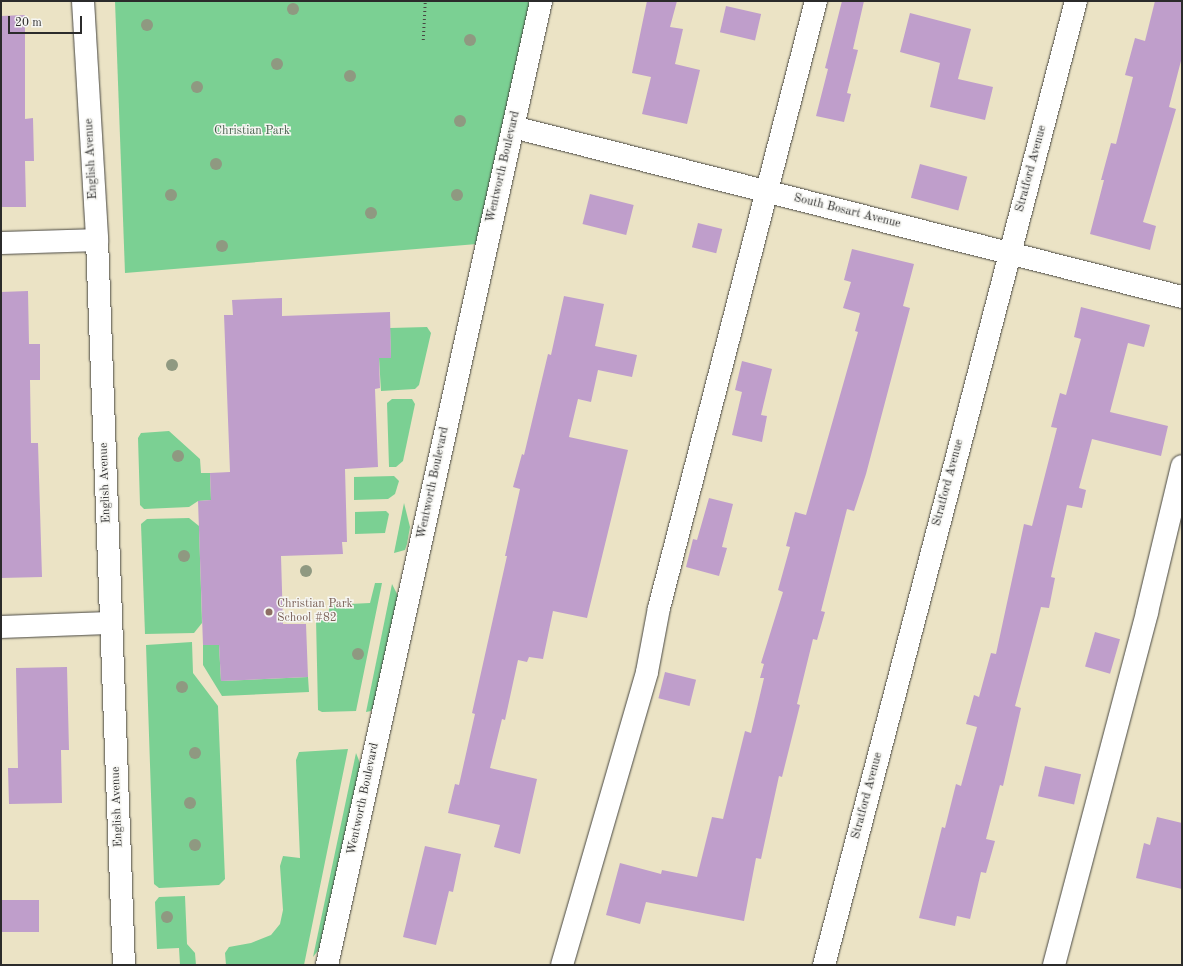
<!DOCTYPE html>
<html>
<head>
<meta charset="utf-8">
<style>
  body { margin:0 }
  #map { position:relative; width:1183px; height:966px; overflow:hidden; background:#ebe3c5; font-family:"Old Standard TT",serif }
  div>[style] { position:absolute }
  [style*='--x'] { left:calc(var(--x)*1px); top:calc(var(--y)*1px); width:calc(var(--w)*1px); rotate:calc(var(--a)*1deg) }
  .green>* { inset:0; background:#7bd093 }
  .building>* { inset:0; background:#bf9ecb; transform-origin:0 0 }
  .path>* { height:2.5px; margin-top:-1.25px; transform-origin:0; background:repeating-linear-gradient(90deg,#484742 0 1px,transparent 0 4px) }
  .roads { filter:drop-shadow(0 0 1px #484742) drop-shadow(0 0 1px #484742) }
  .minor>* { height:22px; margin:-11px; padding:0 11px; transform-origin:11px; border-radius:11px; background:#fff }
  .major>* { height:22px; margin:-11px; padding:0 11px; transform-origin:11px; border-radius:11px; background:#fff }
  .trees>* { width:12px; height:12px; margin:-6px; border-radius:50%; background:#8f9981 }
  .dots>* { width:11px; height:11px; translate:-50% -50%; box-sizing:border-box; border:2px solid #f6f6f2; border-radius:50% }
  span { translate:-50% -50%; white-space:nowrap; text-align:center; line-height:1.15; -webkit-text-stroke:3px #f6f6f2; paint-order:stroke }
  .park-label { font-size:12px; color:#435d4a }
  .street-label { font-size:12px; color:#2b2b2b }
  .education-label { font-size:12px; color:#785e54 }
  .left { translate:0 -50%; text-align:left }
  .frame { position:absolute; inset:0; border:2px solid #2b2b2b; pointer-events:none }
  .scale { position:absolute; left:8px; top:16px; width:74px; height:18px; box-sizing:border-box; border:2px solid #2b2b2b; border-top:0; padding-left:5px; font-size:12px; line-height:14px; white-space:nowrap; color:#2b2b2b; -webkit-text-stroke:3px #f6f6f2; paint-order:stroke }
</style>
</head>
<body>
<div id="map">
  <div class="green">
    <div style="clip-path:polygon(115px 1px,530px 1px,477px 244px,125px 273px)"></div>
    <div style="clip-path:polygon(427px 327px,431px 333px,419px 385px,415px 389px,381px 391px,379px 358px,391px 358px,390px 328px)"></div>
    <div style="clip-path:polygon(392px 399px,412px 399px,415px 404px,403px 461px,396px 467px,389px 467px,387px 403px)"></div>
    <div style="clip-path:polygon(169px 431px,200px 459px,201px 473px,210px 473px,211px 500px,198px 501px,189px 507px,144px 509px,140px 505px,138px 438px,141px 433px)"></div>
    <div style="clip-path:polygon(394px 476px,399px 481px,395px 494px,388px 499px,354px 500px,354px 477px)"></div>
    <div style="clip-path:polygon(404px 503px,410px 527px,407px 544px,405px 550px,394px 553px)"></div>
    <div style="clip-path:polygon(386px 511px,389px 514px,385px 533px,355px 534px,355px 512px)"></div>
    <div style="clip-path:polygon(189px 518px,199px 526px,202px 623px,194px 633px,145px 634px,141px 524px,147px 519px)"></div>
    <div style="clip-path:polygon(375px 583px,382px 583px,356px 711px,322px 712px,318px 710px,316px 619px,326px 617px,329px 613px,329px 605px,370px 603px)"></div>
    <div style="clip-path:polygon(392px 584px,399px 598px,378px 700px,371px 711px,366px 712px)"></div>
    <div style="clip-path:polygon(192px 642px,193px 673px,218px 706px,225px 879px,219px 885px,159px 888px,154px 884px,146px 645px)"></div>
    <div style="clip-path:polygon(203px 645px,219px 645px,221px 681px,308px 677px,309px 692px,222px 696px,203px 665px)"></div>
    <div style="clip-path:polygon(348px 749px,304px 965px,226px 965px,225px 953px,229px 947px,251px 943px,271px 935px,280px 924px,283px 910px,280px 866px,283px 856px,300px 858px,296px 760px,299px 752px)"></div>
    <div style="clip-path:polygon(356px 753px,362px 768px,323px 944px,313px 957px)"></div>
    <div style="clip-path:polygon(185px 896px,187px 944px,195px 953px,196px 965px,180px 965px,179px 948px,157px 949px,155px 902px,159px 897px)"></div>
  </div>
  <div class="building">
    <div style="clip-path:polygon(647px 1px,677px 1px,670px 27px,683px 29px,675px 64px,700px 70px,687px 124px,642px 114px,651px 77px,632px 73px)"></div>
    <div style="clip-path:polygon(842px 1px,864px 1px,853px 49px,858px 50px,847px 93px,851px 94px,844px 122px,816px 116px,828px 69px,825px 68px)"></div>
    <div style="clip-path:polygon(1155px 1px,1182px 1px,1182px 57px,1169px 107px,1176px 109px,1143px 222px,1156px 226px,1150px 250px,1090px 234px,1104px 180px,1101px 180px,1111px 143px,1116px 144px,1133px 77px,1125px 75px,1135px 38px,1145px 41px)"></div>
    <div style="left:726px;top:6px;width:36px;height:27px;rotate:13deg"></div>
    <div style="clip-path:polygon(910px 13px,971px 29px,958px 79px,993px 87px,985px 120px,930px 107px,940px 63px,900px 52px)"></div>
    <div style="clip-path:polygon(25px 15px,25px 119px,33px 118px,34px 161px,25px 161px,26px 207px,1px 207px,1px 16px)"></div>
    <div style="left:920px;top:164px;width:49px;height:35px;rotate:15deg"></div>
    <div style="left:590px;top:194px;width:45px;height:31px;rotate:14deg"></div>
    <div style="left:698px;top:223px;width:25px;height:25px;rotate:14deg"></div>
    <div style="clip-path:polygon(852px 249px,914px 264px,903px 306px,910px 308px,866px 474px,854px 511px,847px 509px,821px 611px,825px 612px,817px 640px,813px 639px,797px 704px,800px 705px,782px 777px,779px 776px,761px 859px,756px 858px,744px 921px,646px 902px,640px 924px,606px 915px,620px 863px,661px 874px,662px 870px,697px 877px,712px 817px,723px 819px,745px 731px,751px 733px,764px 678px,760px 678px,764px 664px,761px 663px,783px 592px,778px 590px,790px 547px,786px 546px,795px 512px,806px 515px,858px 332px,855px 331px,860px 313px,843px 308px,851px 282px,844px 280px)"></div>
    <div style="clip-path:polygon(28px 291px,29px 344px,40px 344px,40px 380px,30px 380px,31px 443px,38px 443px,42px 577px,1px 578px,1px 292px)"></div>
    <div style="clip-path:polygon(564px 296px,604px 304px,595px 346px,637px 355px,632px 377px,598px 370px,591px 402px,578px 399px,569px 437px,628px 450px,587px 618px,553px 611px,543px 659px,529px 657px,527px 662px,518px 660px,505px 720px,502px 719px,490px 768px,537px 779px,520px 854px,494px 847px,500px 825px,448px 813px,455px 784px,459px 785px,475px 714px,472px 713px,507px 556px,505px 556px,520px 489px,513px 487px,522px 454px,524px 455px,548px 354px,551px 355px)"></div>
    <div style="clip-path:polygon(282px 298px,282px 316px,390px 312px,391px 358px,379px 358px,380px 388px,375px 389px,378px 467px,345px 469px,347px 542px,342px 542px,343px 554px,281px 556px,283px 624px,306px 624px,308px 677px,221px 681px,219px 645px,203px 645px,198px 501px,211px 500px,210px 473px,230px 472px,224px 315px,233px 315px,232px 300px)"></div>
    <div style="clip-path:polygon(1081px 307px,1150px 325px,1144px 347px,1128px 343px,1110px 412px,1168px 426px,1161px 456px,1092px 439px,1079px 488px,1086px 490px,1082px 508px,1067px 505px,1051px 577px,1055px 578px,1049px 608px,1041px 607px,1015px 706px,1021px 708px,1003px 786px,1000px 785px,986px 839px,995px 841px,986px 873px,981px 872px,970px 919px,957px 916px,955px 926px,919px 918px,942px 827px,945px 828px,956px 784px,961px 786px,977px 727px,966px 724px,974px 695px,979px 697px,991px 653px,996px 654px,1024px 524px,1032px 526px,1057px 428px,1051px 427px,1060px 393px,1066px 395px,1081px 339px,1074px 337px)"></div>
    <div style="clip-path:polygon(742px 361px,772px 369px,761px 415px,767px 416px,762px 442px,732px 435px,742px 392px,735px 390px)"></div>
    <div style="clip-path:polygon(709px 498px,733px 504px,722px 547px,727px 548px,719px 576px,686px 567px,693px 539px,697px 540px)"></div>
    <div style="left:1095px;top:632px;width:26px;height:36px;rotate:16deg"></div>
    <div style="clip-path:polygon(67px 667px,69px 750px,61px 750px,62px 803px,9px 804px,8px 768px,18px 768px,16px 668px)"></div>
    <div style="left:665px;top:672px;width:32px;height:27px;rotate:14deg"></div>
    <div style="left:1045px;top:766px;width:37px;height:31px;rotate:13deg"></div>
    <div style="clip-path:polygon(1157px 817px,1182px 823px,1182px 889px,1136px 878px,1144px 843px,1150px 845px)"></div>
    <div style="clip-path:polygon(425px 846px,461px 854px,453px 892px,449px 891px,436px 945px,403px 937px)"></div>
    <div style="left:1px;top:900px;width:38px;height:32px"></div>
  </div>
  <div class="path">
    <div style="--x:423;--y:40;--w:39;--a:-87"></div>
  </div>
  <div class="roads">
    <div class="minor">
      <div style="--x:513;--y:127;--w:690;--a:14.26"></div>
      <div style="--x:1;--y:243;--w:96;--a:-1.8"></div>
      <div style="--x:1;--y:627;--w:110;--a:-2.1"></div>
      <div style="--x:327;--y:965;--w:987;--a:-77.48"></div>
      <div style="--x:562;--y:965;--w:305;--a:-73.8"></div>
      <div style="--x:647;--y:672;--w:65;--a:-79.4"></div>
      <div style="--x:659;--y:608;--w:627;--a:-75.5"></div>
      <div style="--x:824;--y:965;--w:996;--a:-75.35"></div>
      <div style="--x:1054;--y:965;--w:365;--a:-75.2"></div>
      <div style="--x:1147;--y:612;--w:150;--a:-76.5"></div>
    </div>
    <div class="major">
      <div style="--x:83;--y:1;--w:239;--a:86.6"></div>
      <div style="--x:97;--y:240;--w:726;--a:87.87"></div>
    </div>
  </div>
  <div class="trees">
    <div style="left:293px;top:9px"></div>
    <div style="left:147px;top:25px"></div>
    <div style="left:470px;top:40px"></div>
    <div style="left:277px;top:64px"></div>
    <div style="left:350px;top:76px"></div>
    <div style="left:197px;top:87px"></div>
    <div style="left:460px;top:121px"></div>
    <div style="left:216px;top:164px"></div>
    <div style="left:171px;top:195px"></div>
    <div style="left:457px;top:195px"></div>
    <div style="left:371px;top:213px"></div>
    <div style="left:222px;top:246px"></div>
    <div style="left:172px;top:365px"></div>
    <div style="left:178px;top:456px"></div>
    <div style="left:184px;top:556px"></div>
    <div style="left:306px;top:571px"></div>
    <div style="left:358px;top:654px"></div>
    <div style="left:182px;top:687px"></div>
    <div style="left:195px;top:753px"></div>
    <div style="left:190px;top:803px"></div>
    <div style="left:195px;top:845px"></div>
    <div style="left:167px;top:917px"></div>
  </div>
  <div class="dots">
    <div style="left:269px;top:612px;background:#8d6e63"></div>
  </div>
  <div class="park-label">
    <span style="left:252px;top:132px">Christian Park</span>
  </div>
  <div class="street-label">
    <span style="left:92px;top:159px;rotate:-93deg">English Avenue</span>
    <span style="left:504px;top:167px;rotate:-77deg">Wentworth Boulevard</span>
    <span style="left:1032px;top:169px;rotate:-75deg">Stratford Avenue</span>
    <span style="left:847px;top:212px;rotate:14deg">South Bosart Avenue</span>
    <span style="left:106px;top:483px;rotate:-92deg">English Avenue</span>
    <span style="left:434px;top:483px;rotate:-78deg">Wentworth Boulevard</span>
    <span style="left:949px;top:483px;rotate:-75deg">Stratford Avenue</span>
    <span style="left:868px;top:796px;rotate:-75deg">Stratford Avenue</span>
    <span style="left:364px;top:799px;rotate:-78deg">Wentworth Boulevard</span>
    <span style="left:118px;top:807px;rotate:-92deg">English Avenue</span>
  </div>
  <div class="education-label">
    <span class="left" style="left:277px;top:612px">Christian Park<br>School #82</span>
  </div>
  <div class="frame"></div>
  <div class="scale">20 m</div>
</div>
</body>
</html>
